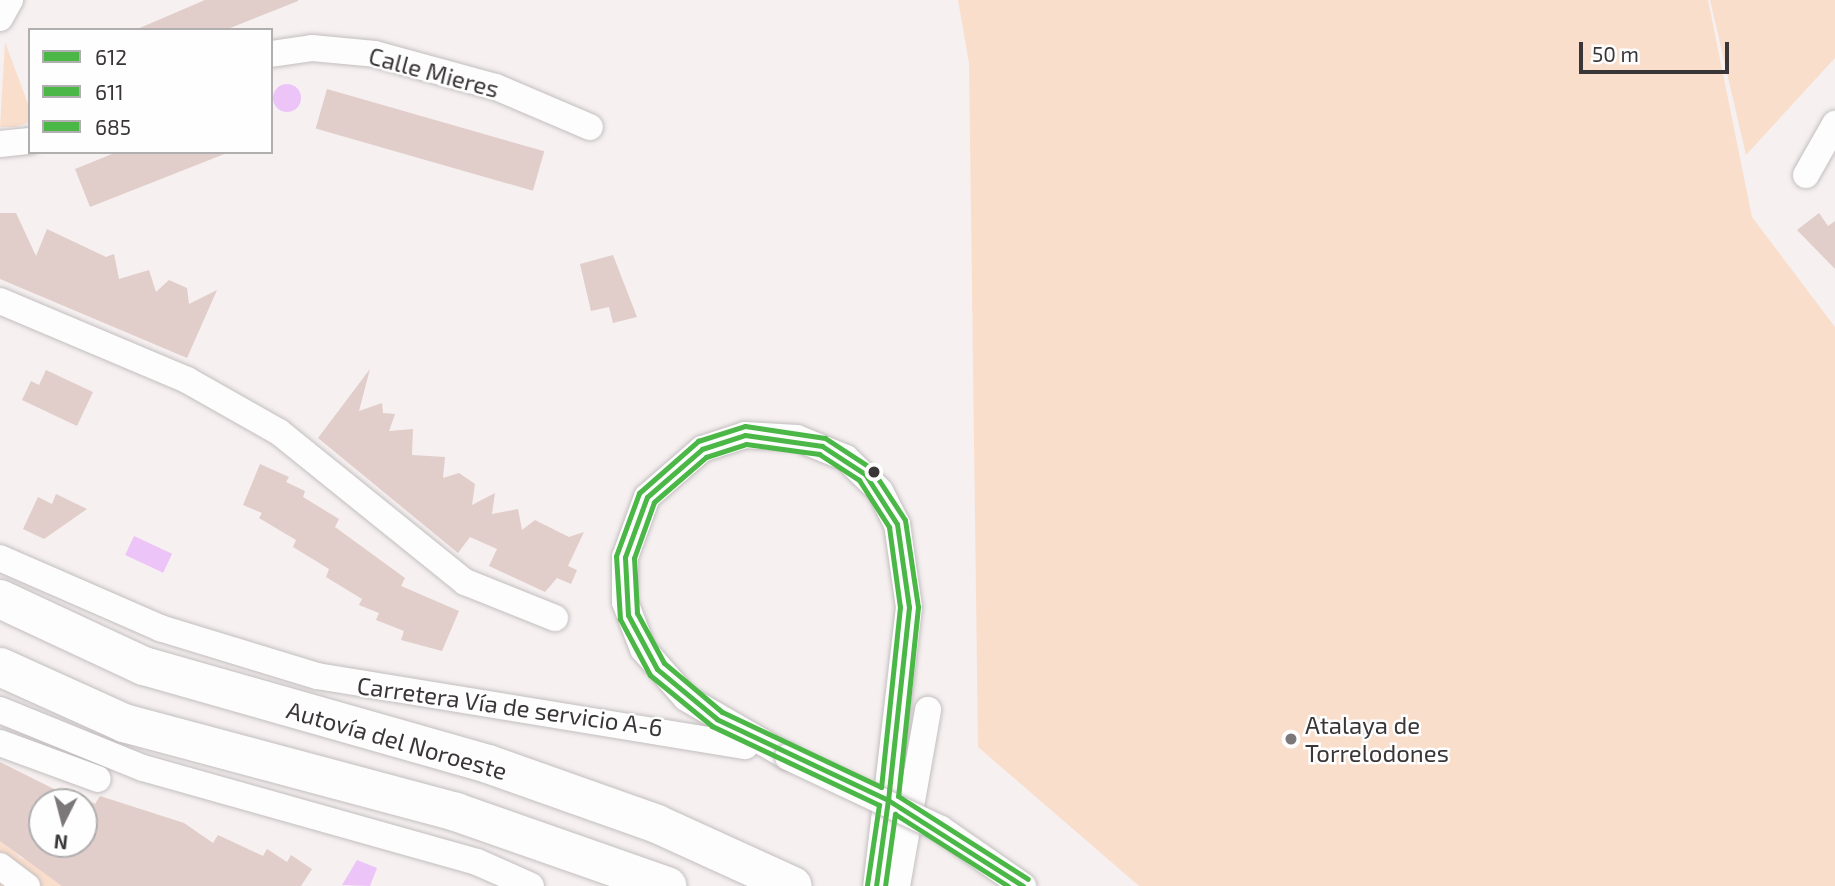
<!DOCTYPE html>
<html>
<head>
<meta charset="utf-8">
<style>
  body { margin:0 }
  #map { position:relative; width:1835px; height:886px; overflow:hidden; background:#f6f0f1; font-family:"Exo 2",sans-serif }
  div>[style] { position:absolute }
  [style*='--x'] { left:calc(var(--x)*1px); top:calc(var(--y)*1px); width:calc(var(--w)*1px); rotate:calc(var(--a)*1deg) }
  .green>* { inset:0; background:#fadecc }
  .water>* { inset:0; background:#edc4f7; transform-origin:0 0 }
  .round { border-radius:50% }
  .building>* { inset:0; background:#e1cdc9; transform-origin:0 0 }
  .roads { filter:drop-shadow(0 0 2px #c3bebf) drop-shadow(0 0 2px #c3bebf) }
  .minor>* { height:26px; margin:-13px; padding:0 13px; transform-origin:13px; border-radius:13px; background:#fefdfd }
  .highway>* { height:38px; margin:-19px; padding:0 19px; transform-origin:19px; border-radius:19px; background:#fefdfd }
  .bridges { filter:drop-shadow(0 0 2px #c3bebf) drop-shadow(0 0 2px #c3bebf) }
  .minor-bridge>* { height:26px; margin:-13px; padding:0 13px; transform-origin:13px; border-radius:13px; background:#fefdfd }
  .bus-1>* { height:5px; margin:-2.5px; padding:0 2.5px; transform-origin:2.5px; border-radius:2.5px; background:#4ab747 }
  .bus-2>* { height:5px; margin:-2.5px; padding:0 2.5px; transform-origin:2.5px; border-radius:2.5px; background:#4ab747 }
  .bus-3>* { height:5px; margin:-2.5px; padding:0 2.5px; transform-origin:2.5px; border-radius:2.5px; background:#4ab747 }
  .dots>* { width:19px; height:19px; translate:-50% -50%; box-sizing:border-box; border:4px solid #fefefe; border-radius:50% }
  span { translate:-50% -50%; white-space:nowrap; text-align:center; line-height:1.15; -webkit-text-stroke:5px #fefefe; paint-order:stroke }
  .street-label { font-size:24px; color:#3a3637 }
  .poi-label { font-size:24px; color:#3a3637 }
  .left { translate:0 -50%; text-align:left }
  .legend { position:absolute; left:28px; top:28px; width:245px; height:126px; box-sizing:border-box; background:#fefefe; border:2px solid #b0aeae; margin:0; padding:9px 12px; list-style:none; font-size:21px; color:#3a3637 }
  .legend li { display:flex; align-items:center; gap:14px; height:35px }
  .legend b { width:35px; border:2px solid #b0aeae }
  .north { position:absolute; left:28px; top:788px; width:70px; height:70px; box-sizing:border-box; background:#fefefe; border:2px solid #b0aeae; border-radius:50%; rotate:186deg; font-size:19px; font-weight:700; line-height:28px; text-align:center; color:#3a3637 }
  .north::after { content:''; display:block; margin:auto; width:24px; height:32px; background:#7c7778; clip-path:polygon(50% 0,100% 100%,50% 72%,0 100%) }
  .scale { position:absolute; left:1579px; top:42px; width:150px; height:32px; box-sizing:border-box; border:4px solid #3a3637; border-top:0; padding-left:9px; font-size:21px; line-height:24px; white-space:nowrap; color:#3a3637; -webkit-text-stroke:5px #fefefe; paint-order:stroke }
</style>
</head>
<body>
<div id="map">
  <div class="green">
    <div style="clip-path:polygon(958px 0,1708px 0,1752px 217px,1835px 327px,1835px 886px,1139px 886px,978px 747px,969px 63px)"></div>
    <div style="clip-path:polygon(1710px 0,1835px 0,1835px 58px,1746px 155px)"></div>
    <div style="clip-path:polygon(5px 42px,30px 109px,30px 122px,15px 127px,0 127px)"></div>
    <div style="clip-path:polygon(0 837px,21px 858px,121px 886px,0 886px)"></div>
  </div>
  <div class="water">
    <div class="round" style="left:273px;top:84px;width:28px;height:28px"></div>
    <div style="left:134px;top:536px;width:42px;height:21px;rotate:25deg"></div>
    <div style="clip-path:polygon(357px 860px,377px 868px,370px 886px,342px 885px)"></div>
  </div>
  <div class="building">
    <div style="clip-path:polygon(205px 0,298px 0,298px 1px,225px 30px,135px 30px)"></div>
    <div style="left:327px;top:89px;width:226px;height:41px;rotate:16deg"></div>
    <div style="clip-path:polygon(117px 152px,226px 152px,227px 153px,90px 207px,75px 169px)"></div>
    <div style="clip-path:polygon(0 213px,16px 213px,36px 256px,47px 229px,106px 257px,114px 254px,119px 279px,149px 270px,156px 292px,169px 280px,187px 288px,189px 304px,217px 290px,187px 358px,0 279px)"></div>
    <div style="clip-path:polygon(1819px 213px,1828px 226px,1835px 221px,1835px 269px,1797px 230px)"></div>
    <div style="clip-path:polygon(613px 255px,637px 317px,613px 323px,609px 307px,591px 311px,580px 264px)"></div>
    <div style="clip-path:polygon(370px 369px,359px 411px,382px 403px,383px 413px,395px 414px,389px 431px,413px 429px,412px 455px,445px 457px,443px 478px,459px 473px,475px 484px,472px 505px,495px 493px,492px 514px,518px 509px,522px 530px,535px 520px,569px 537px,584px 532px,568px 566px,577px 570px,571px 584px,557px 578px,545px 592px,489px 566px,497px 549px,470px 537px,458px 553px,318px 438px)"></div>
    <div style="clip-path:polygon(46px 370px,93px 392px,77px 426px,22px 400px,31px 381px,39px 385px)"></div>
    <div style="clip-path:polygon(260px 464px,289px 477px,286px 482px,305px 491px,303px 497px,339px 519px,335px 527px,405px 578px,401px 586px,459px 611px,442px 651px,401px 640px,404px 631px,376px 620px,379px 613px,359px 605px,362px 599px,326px 577px,329px 569px,293px 547px,296px 540px,259px 518px,262px 513px,243px 505px)"></div>
    <div style="clip-path:polygon(56px 494px,87px 509px,44px 539px,23px 529px,38px 497px,52px 504px)"></div>
    <div style="clip-path:polygon(0 762px,80px 802px,42px 802px,42px 844px,84px 844px,84px 797px,95px 804px,100px 796px,184px 823px,213px 843px,218px 835px,263px 856px,267px 849px,287px 862px,291px 855px,312px 869px,301px 886px,62px 886px,0 841px)"></div>
  </div>
  <div class="roads">
    <div class="minor">
      <div style="--x:0;--y:18;--w:21;--a:-61"></div>
      <div style="--x:271;--y:54;--w:41;--a:-8.3"></div>
      <div style="--x:312;--y:48;--w:63;--a:5.4"></div>
      <div style="--x:375;--y:54;--w:125;--a:15.3"></div>
      <div style="--x:496;--y:87;--w:102;--a:23.1"></div>
      <div style="--x:0;--y:144;--w:30;--a:-6"></div>
      <div style="--x:1806;--y:175;--w:59;--a:-60.4"></div>
      <div style="--x:0;--y:301;--w:203;--a:22.9"></div>
      <div style="--x:187;--y:380;--w:106;--a:29.5"></div>
      <div style="--x:279;--y:432;--w:239;--a:38.9"></div>
      <div style="--x:465;--y:582;--w:97;--a:21.8"></div>
      <div style="--x:0;--y:558;--w:175;--a:23.6"></div>
      <div style="--x:160;--y:628;--w:164;--a:17"></div>
      <div style="--x:317;--y:676;--w:434;--a:9.3"></div>
      <div style="--x:0;--y:710;--w:154;--a:22.1"></div>
      <div style="--x:143;--y:768;--w:347;--a:15.7"></div>
      <div style="--x:477;--y:862;--w:59;--a:24"></div>
      <div style="--x:0;--y:743;--w:104;--a:20.2"></div>
      <div style="--x:788;--y:757;--w:118;--a:-150"></div>
      <div style="--x:686;--y:698;--w:65;--a:-131.3"></div>
      <div style="--x:643;--y:649;--w:50;--a:-111"></div>
      <div style="--x:625;--y:602;--w:45;--a:-90"></div>
      <div style="--x:625;--y:557;--w:64;--a:-69.9"></div>
      <div style="--x:647;--y:497;--w:73;--a:-41.1"></div>
      <div style="--x:702;--y:449;--w:45;--a:-18"></div>
      <div style="--x:745;--y:435;--w:52;--a:3.3"></div>
      <div style="--x:797;--y:438;--w:53;--a:22.2"></div>
      <div style="--x:846;--y:458;--w:47;--a:44.1"></div>
      <div style="--x:880;--y:491;--w:37;--a:63"></div>
      <div style="--x:897;--y:524;--w:84;--a:81.8"></div>
      <div style="--x:909;--y:607;--w:281;--a:96.7"></div>
      <div style="--x:0;--y:866;--w:34;--a:37"></div>
      <div style="--x:897;--y:886;--w:179;--a:-80"></div>
    </div>
    <div class="highway">
      <div style="--x:0;--y:599;--w:159;--a:25"></div>
      <div style="--x:144;--y:666;--w:358;--a:15.9"></div>
      <div style="--x:488;--y:764;--w:179;--a:19.5"></div>
      <div style="--x:657;--y:824;--w:149;--a:24.5"></div>
      <div style="--x:0;--y:667;--w:136;--a:24.3"></div>
      <div style="--x:124;--y:723;--w:344;--a:15"></div>
      <div style="--x:456;--y:812;--w:224;--a:19.3"></div>
    </div>
  </div>
  <div class="bridges">
    <div class="minor-bridge">
      <div style="--x:788;--y:757;--w:169;--a:25.2"></div>
      <div style="--x:941;--y:829;--w:100;--a:34.8"></div>
    </div>
  </div>
  <div class="bus-1">
    <div style="--x:745;--y:435;--w:78;--a:8.1"></div>
    <div style="--x:822;--y:446;--w:51;--a:33.1"></div>
    <div style="--x:865;--y:474;--w:59;--a:57.4"></div>
    <div style="--x:897;--y:524;--w:84;--a:81.8"></div>
    <div style="--x:909;--y:607;--w:194;--a:96.2"></div>
    <div style="--x:888;--y:800;--w:189;--a:-154.7"></div>
    <div style="--x:717;--y:719;--w:78;--a:-140.2"></div>
    <div style="--x:657;--y:669;--w:61;--a:-118.2"></div>
    <div style="--x:628;--y:615;--w:58;--a:-93"></div>
    <div style="--x:625;--y:557;--w:64;--a:-69.9"></div>
    <div style="--x:647;--y:497;--w:73;--a:-41.1"></div>
    <div style="--x:702;--y:449;--w:45;--a:-18"></div>
    <div style="--x:888;--y:800;--w:160;--a:32.5"></div>
    <div style="--x:876;--y:886;--w:87;--a:-82.1"></div>
  </div>
  <div class="bus-2">
    <div style="--x:879;--y:805;--w:185;--a:-154.7"></div>
    <div style="--x:712;--y:726;--w:80;--a:-140.6"></div>
    <div style="--x:650;--y:675;--w:64;--a:-118.2"></div>
    <div style="--x:620;--y:619;--w:63;--a:-93.6"></div>
    <div style="--x:616;--y:556;--w:67;--a:-69.9"></div>
    <div style="--x:639;--y:493;--w:79;--a:-41.4"></div>
    <div style="--x:698;--y:441;--w:49;--a:-17.7"></div>
    <div style="--x:745;--y:426;--w:81;--a:8.5"></div>
    <div style="--x:825;--y:438;--w:55;--a:33.1"></div>
    <div style="--x:871;--y:468;--w:62;--a:56.8"></div>
    <div style="--x:905;--y:520;--w:88;--a:81.5"></div>
    <div style="--x:918;--y:607;--w:190;--a:96"></div>
    <div style="--x:885;--y:886;--w:73;--a:-82.1"></div>
    <div style="--x:895;--y:814;--w:134;--a:32.5"></div>
  </div>
  <div class="bus-3">
    <div style="--x:746;--y:444;--w:74;--a:7.8"></div>
    <div style="--x:819;--y:454;--w:48;--a:33"></div>
    <div style="--x:859;--y:480;--w:56;--a:57.4"></div>
    <div style="--x:889;--y:527;--w:81;--a:82.2"></div>
    <div style="--x:900;--y:607;--w:181;--a:96"></div>
    <div style="--x:881;--y:787;--w:176;--a:-154.7"></div>
    <div style="--x:722;--y:712;--w:76;--a:-139.8"></div>
    <div style="--x:664;--y:663;--w:57;--a:-118.4"></div>
    <div style="--x:637;--y:613;--w:55;--a:-93.1"></div>
    <div style="--x:634;--y:558;--w:59;--a:-70.3"></div>
    <div style="--x:654;--y:502;--w:69;--a:-40.9"></div>
    <div style="--x:706;--y:457;--w:42;--a:-18"></div>
    <div style="--x:898;--y:796;--w:154;--a:32.6"></div>
    <div style="--x:867;--y:885;--w:81;--a:-81.5"></div>
  </div>
  <div class="dots">
    <div style="left:874px;top:472px;background:#3a3637"></div>
    <div style="left:1291px;top:739px;background:#7c7778"></div>
  </div>
  <div class="street-label">
    <span style="left:434px;top:72px;rotate:15deg">Calle Mieres</span>
    <span style="left:510px;top:706px;rotate:8deg">Carretera Vía de servicio A-6</span>
    <span style="left:397px;top:740px;rotate:16deg">Autovía del Noroeste</span>
  </div>
  <div class="poi-label">
    <span class="left" style="left:1305px;top:739px">Atalaya de<br>Torrelodones</span>
  </div>
  <ul class="legend">
  <li><b style="height:9px;background:#4ab747"></b>612</li>
  <li><b style="height:9px;background:#4ab747"></b>611</li>
  <li><b style="height:9px;background:#4ab747"></b>685</li>
  </ul>
  <div class="north">N</div>
  <div class="scale">50 m</div>
</div>
</body>
</html>
